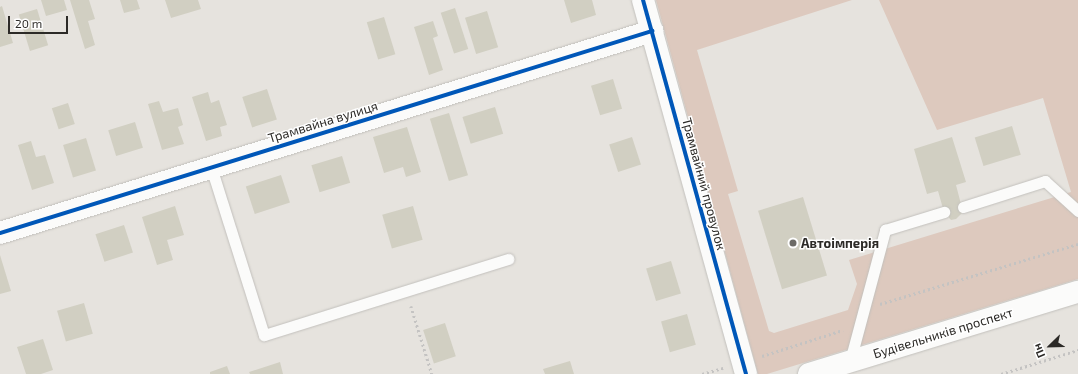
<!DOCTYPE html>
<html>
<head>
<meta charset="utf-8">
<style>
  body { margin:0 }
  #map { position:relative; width:1078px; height:374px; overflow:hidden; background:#e6e3de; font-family:"Exo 2",sans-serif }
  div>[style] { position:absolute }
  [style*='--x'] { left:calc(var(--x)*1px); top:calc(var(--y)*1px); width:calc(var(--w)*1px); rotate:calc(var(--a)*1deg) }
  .green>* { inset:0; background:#ddc9be }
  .building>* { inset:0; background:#d1cfc2; transform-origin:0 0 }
  .path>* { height:2.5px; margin-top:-1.25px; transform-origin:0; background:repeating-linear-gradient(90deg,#c4c3c2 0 2px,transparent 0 5px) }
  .roads { filter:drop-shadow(0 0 1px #c2c0bc) drop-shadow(0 0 1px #c2c0bc) }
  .lane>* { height:11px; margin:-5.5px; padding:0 5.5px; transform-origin:5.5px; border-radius:5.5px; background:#fbfbfa }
  .street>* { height:22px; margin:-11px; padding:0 11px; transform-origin:11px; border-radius:11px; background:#fbfbfa }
  .secondary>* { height:22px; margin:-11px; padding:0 11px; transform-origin:11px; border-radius:11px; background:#fbfbfa }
  .cycleway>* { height:4px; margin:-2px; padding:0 2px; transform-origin:2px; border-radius:2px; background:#0057b8 }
  .dots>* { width:11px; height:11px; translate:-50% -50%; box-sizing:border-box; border:2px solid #fff; border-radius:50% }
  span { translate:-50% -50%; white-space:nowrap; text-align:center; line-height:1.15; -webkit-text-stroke:3px #fff; paint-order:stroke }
  .street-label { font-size:13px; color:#2c2a27 }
  .poi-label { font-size:13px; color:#2c2a27; font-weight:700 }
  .left { translate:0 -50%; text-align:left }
  .north { position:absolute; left:1030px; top:326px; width:40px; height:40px; -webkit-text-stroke:3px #fff; paint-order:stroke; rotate:247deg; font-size:11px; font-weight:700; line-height:16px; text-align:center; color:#2c2a27 }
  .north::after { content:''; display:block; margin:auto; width:14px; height:18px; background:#2c2a27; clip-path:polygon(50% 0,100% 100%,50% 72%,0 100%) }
  .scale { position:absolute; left:8px; top:16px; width:60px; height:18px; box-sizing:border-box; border:2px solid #2c2a27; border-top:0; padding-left:5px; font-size:12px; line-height:14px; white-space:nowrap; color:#2c2a27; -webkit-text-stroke:3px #fff; paint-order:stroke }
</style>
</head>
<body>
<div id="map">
  <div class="green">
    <div style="clip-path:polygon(656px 0,852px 0,697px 50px,738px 191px,728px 194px,769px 331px,774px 333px,848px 310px,857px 284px,849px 260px,1071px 192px,1043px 98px,937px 130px,879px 0,1078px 0,1078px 279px,767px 374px,758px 374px)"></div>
  </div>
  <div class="building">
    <div style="clip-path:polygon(41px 0,64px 0,67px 10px,46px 16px)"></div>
    <div style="clip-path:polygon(70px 0,89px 0,95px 19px,88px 21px,95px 45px,85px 49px)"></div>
    <div style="clip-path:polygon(120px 0,137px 0,140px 9px,124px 13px)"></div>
    <div style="clip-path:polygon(165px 0,198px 0,201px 9px,171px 18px)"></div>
    <div style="clip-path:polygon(564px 0,592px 0,596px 15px,571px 23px)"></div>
    <div style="clip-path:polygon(2px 6px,13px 43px,0 47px,0 7px)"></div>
    <div style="left:455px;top:8px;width:43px;height:15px;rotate:72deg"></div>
    <div style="left:37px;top:9px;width:38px;height:19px;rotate:73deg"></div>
    <div style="left:487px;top:11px;width:38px;height:23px;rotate:73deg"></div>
    <div style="left:384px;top:17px;width:39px;height:18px;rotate:73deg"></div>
    <div style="clip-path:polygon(433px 21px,438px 36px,433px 38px,443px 70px,429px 75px,414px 27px)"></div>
    <div style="left:613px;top:79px;width:31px;height:23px;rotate:73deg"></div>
    <div style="left:267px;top:89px;width:32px;height:26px;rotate:72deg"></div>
    <div style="clip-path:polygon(208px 92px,211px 103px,219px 100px,227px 125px,220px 127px,222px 136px,206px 141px,192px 97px)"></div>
    <div style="clip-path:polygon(159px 101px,163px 112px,178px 108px,183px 125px,178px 127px,184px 144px,162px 150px,148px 104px)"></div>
    <div style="left:68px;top:103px;width:22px;height:17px;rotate:72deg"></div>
    <div style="left:495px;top:107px;width:28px;height:34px;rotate:73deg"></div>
    <div style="left:449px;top:113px;width:65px;height:20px;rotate:73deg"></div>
    <div style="left:135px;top:122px;width:27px;height:28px;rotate:73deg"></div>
    <div style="left:1012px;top:126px;width:30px;height:39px;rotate:73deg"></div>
    <div style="clip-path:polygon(407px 127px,421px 172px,406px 177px,403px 167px,384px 173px,373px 137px)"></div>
    <div style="left:632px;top:137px;width:29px;height:24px;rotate:72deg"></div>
    <div style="clip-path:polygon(952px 137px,966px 182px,956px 185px,963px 212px,956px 219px,951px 220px,944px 212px,938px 191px,927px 194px,914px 149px)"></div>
    <div style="left:86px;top:138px;width:34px;height:24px;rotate:73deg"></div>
    <div style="clip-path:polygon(31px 141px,36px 157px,45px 155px,54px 183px,32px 190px,18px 145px)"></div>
    <div style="left:342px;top:156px;width:28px;height:32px;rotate:73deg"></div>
    <div style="left:281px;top:175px;width:29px;height:37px;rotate:72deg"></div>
    <div style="left:803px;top:197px;width:82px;height:47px;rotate:73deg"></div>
    <div style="clip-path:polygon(175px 206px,184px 235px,167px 240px,173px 260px,157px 265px,142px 217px)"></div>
    <div style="left:413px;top:206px;width:35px;height:32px;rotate:74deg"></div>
    <div style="left:124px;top:225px;width:29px;height:30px;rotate:72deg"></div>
    <div style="clip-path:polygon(0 255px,11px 291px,0 294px)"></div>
    <div style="left:671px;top:261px;width:34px;height:26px;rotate:73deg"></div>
    <div style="left:84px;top:303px;width:32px;height:28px;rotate:74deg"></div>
    <div style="left:687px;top:314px;width:32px;height:27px;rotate:74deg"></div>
    <div style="left:445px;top:323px;width:35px;height:23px;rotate:72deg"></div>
    <div style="clip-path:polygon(43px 339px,53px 370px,41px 374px,26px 374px,17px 347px)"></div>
    <div style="clip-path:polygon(570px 361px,574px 374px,545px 374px,543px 369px)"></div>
    <div style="clip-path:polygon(280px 362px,283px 374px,250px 374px,249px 372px)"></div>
    <div style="clip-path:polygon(227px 366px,230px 374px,210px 374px,210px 372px)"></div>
  </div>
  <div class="path">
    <div style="--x:880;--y:304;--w:207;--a:-16.9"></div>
    <div style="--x:411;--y:306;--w:71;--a:72.8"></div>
    <div style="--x:762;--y:356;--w:85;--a:-17.8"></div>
    <div style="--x:702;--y:374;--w:22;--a:-16"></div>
    <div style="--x:1001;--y:374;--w:81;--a:-17.3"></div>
  </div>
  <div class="roads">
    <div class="lane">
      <div style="--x:211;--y:167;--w:176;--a:72.5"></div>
      <div style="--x:264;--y:335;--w:256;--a:-17.3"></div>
      <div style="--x:963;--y:207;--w:86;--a:-17.6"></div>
      <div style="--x:1045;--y:181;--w:45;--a:42.3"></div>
      <div style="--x:850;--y:361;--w:136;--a:-75"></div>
      <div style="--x:885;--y:230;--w:62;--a:-17"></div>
    </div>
    <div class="street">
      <div style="--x:643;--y:0;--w:388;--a:74.6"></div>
      <div style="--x:0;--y:233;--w:683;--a:-17.21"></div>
    </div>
    <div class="secondary">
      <div style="--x:809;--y:374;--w:281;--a:-17"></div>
    </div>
  </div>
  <div class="cycleway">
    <div style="--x:643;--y:0;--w:388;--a:74.6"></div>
    <div style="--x:0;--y:233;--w:683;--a:-17.21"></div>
  </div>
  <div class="dots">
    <div style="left:793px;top:243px;background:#6d6b67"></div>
  </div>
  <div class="street-label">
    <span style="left:323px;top:122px;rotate:-17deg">Трамвайна вулиця</span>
    <span style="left:704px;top:184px;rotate:75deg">Трамвайний провулок</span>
    <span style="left:943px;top:333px;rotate:-17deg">Будівельників проспект</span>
  </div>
  <div class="poi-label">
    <span class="left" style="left:801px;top:243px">Автоімперія</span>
  </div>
  <div class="north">Пн</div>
  <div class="scale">20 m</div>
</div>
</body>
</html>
